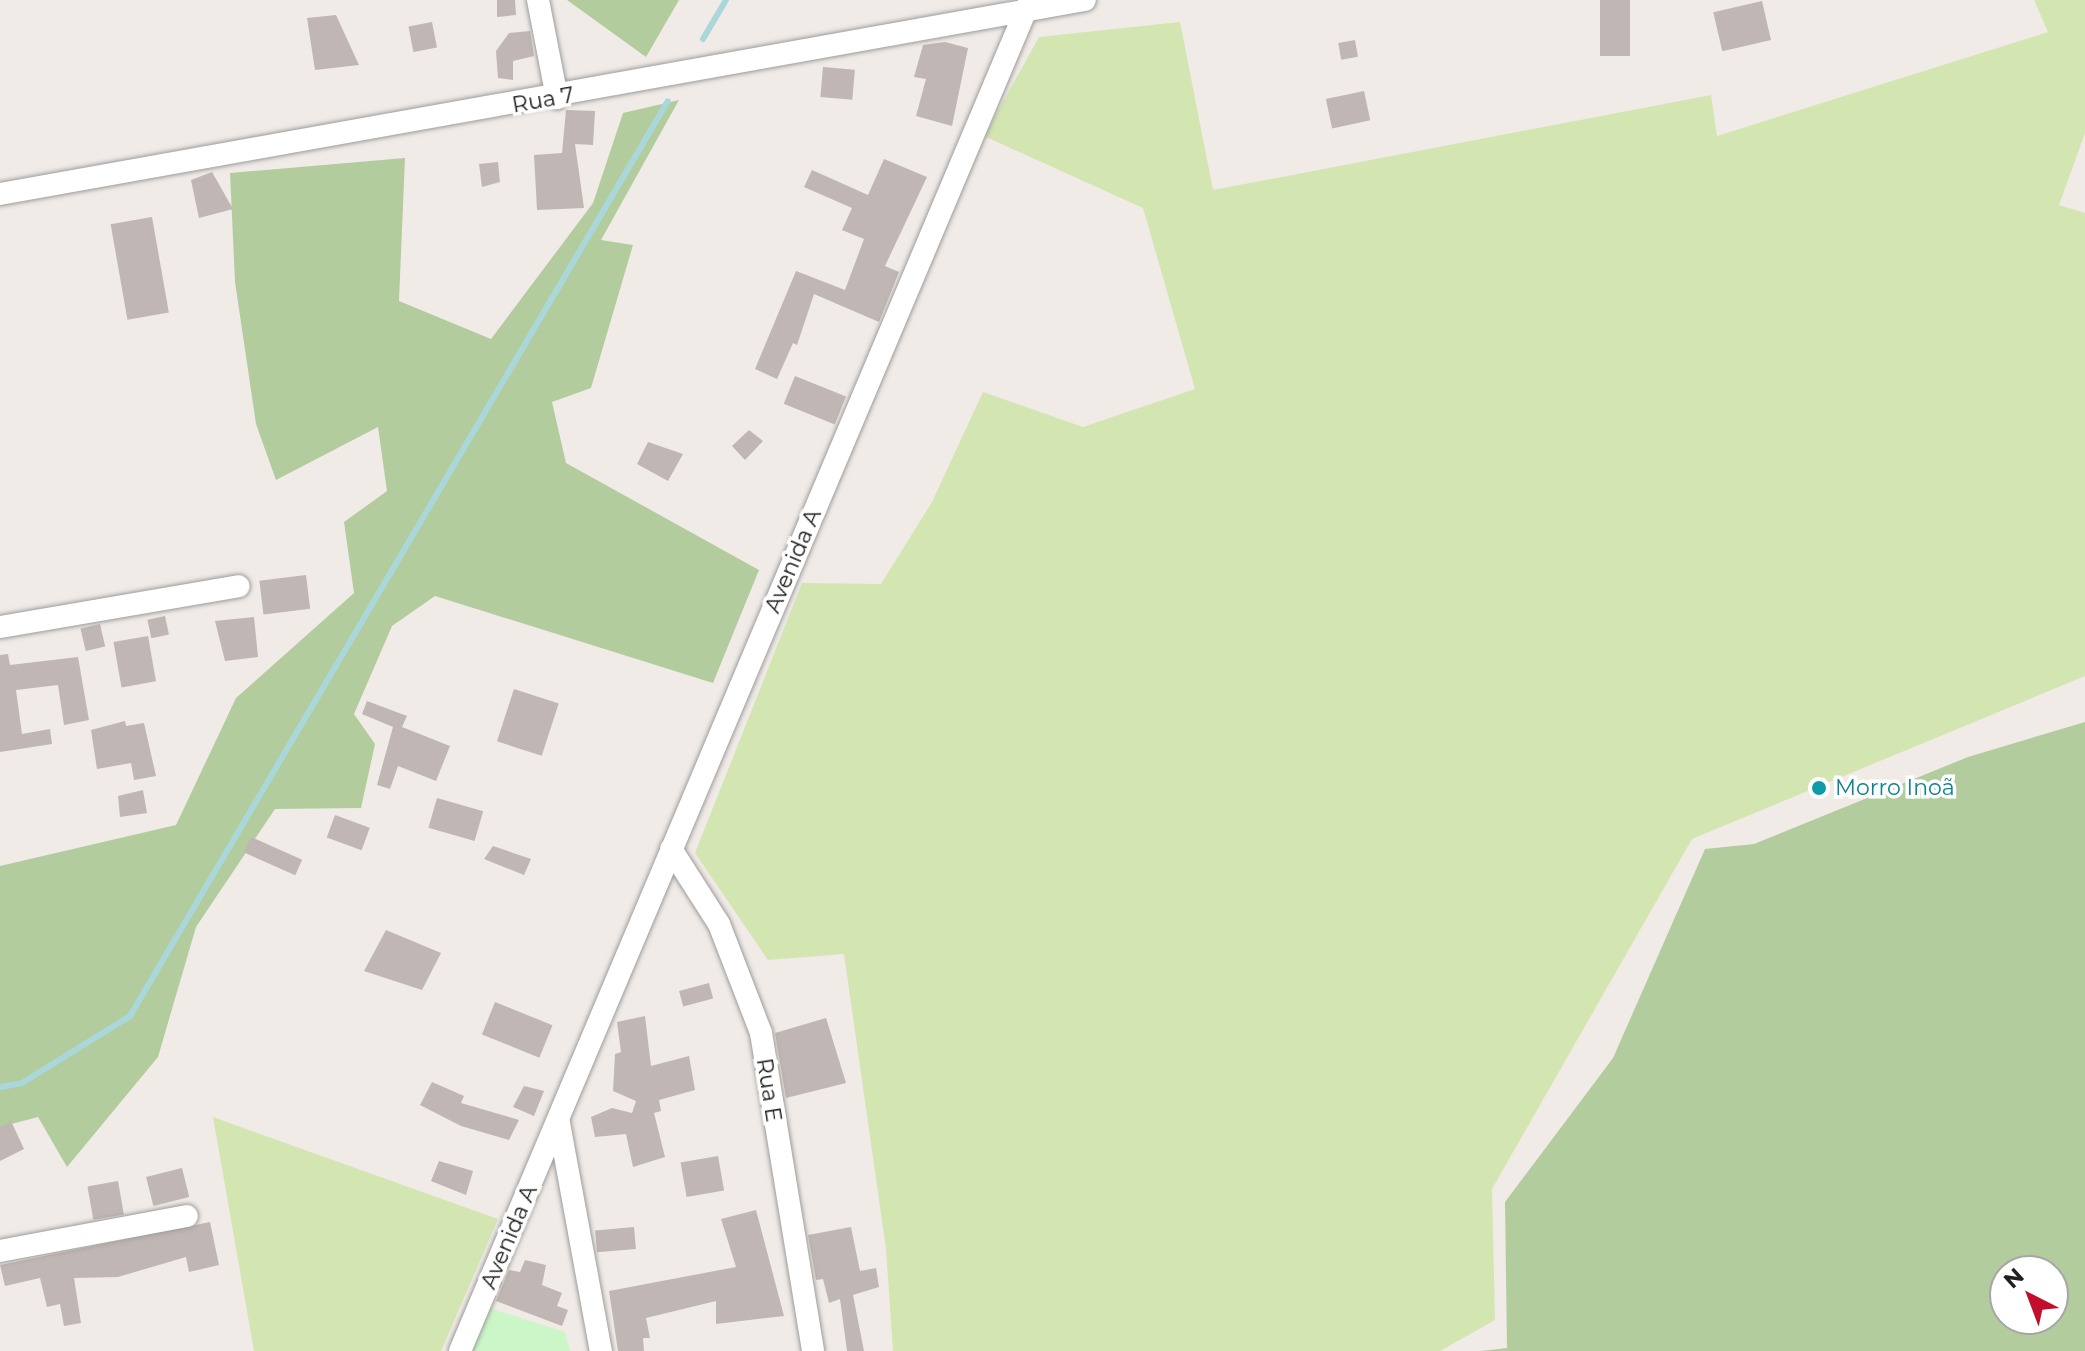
<!DOCTYPE html>
<html>
<head>
<meta charset="utf-8">
<style>
  body { margin:0 }
  #map { position:relative; width:2085px; height:1351px; overflow:hidden; background:#f0ebe7; font-family:Montserrat,sans-serif }
  div>[style] { position:absolute }
  [style*='--x'] { left:calc(var(--x)*1px); top:calc(var(--y)*1px); width:calc(var(--w)*1px); rotate:calc(var(--a)*1deg) }
  .grass>* { inset:0; background:#d3e6b1 }
  .forest>* { inset:0; background:#b3cc9e }
  .park>* { inset:0; background:#cbf6c7 }
  .stream>* { height:6px; margin:-3px; padding:0 3px; transform-origin:3px; border-radius:3px; background:#aad7da }
  .building>* { inset:0; background:#c0b6b3; transform-origin:0 0 }
  .roads { filter:drop-shadow(0 0 2px #9d9d9d) drop-shadow(0 0 2px #9d9d9d) }
  .minor>* { height:22px; margin:-11px; padding:0 11px; transform-origin:11px; border-radius:11px; background:#fff }
  .dots>* { width:22px; height:22px; translate:-50% -50%; box-sizing:border-box; border:4px solid #fff; border-radius:50% }
  span { translate:-50% -50%; white-space:nowrap; text-align:center; line-height:1.15; -webkit-text-stroke:7px #fff; paint-order:stroke }
  .street-label { font-size:22px; color:#202020 }
  .culture-label { font-size:22px; color:#0d838f }
  .left { translate:0 -50%; text-align:left }
  .north { position:absolute; left:1989px; top:1255px; width:80px; height:80px; box-sizing:border-box; background:#fff; border:2px solid #a6a6a6; border-radius:50%; rotate:318deg; font-size:22px; font-weight:700; line-height:32px; text-align:center; color:#202020 }
  .north::after { content:''; display:block; margin:auto; width:28px; height:36px; background:#c10e2b; clip-path:polygon(50% 0,100% 100%,50% 72%,0 100%) }
</style>
</head>
<body>
<div id="map">
  <div class="grass">
    <div style="clip-path:polygon(2034px 0,2085px 0,2085px 133px,2059px 205px,2085px 213px,2085px 676px,1692px 839px,1492px 1189px,1495px 1320px,1440px 1351px,893px 1351px,886px 1249px,844px 954px,768px 960px,695px 853px,802px 583px,881px 584px,932px 502px,983px 392px,1083px 427px,1195px 389px,1143px 208px,984px 136px,1039px 37px,1180px 22px,1213px 190px,1711px 95px,1717px 136px,2048px 32px)"></div>
    <div style="clip-path:polygon(213px 1117px,498px 1219px,441px 1351px,254px 1351px)"></div>
  </div>
  <div class="forest">
    <div style="clip-path:polygon(567px 0,679px 0,646px 57px)"></div>
    <div style="clip-path:polygon(679px 100px,601px 240px,633px 245px,591px 388px,552px 402px,566px 463px,759px 570px,713px 683px,435px 596px,392px 626px,354px 714px,375px 744px,361px 808px,275px 809px,196px 927px,158px 1057px,67px 1167px,38px 1117px,0 1127px,0 866px,176px 825px,236px 698px,354px 593px,344px 522px,387px 491px,378px 427px,276px 480px,256px 424px,235px 282px,230px 173px,405px 158px,399px 301px,491px 339px,593px 203px,623px 113px)"></div>
    <div style="clip-path:polygon(evenodd,2085px 722px,2085px 1351px,1481px 1351px,1507px 1348px,1505px 1202px,1613px 1058px,1705px 849px,1754px 844px,1968px 757px,2085px 722px,2005px 1271px,2053px 1271px,2053px 1319px,2005px 1319px,2005px 1271px)"></div>
  </div>
  <div class="park">
    <div style="clip-path:polygon(489px 1308px,565px 1332px,570px 1351px,470px 1351px)"></div>
  </div>
  <div class="stream">
    <div style="--x:703;--y:39;--w:45;--a:-59.5"></div>
    <div style="--x:0;--y:1087;--w:22;--a:-10"></div>
    <div style="--x:22;--y:1083;--w:127;--a:-31.8"></div>
    <div style="--x:130;--y:1016;--w:1061;--a:-59.55"></div>
  </div>
  <div class="building">
    <div style="clip-path:polygon(497px 0,515px 0,516px 15px,497px 17px)"></div>
    <div style="left:1600px;top:0;width:30px;height:56px"></div>
    <div style="left:1762px;top:1px;width:40px;height:50px;rotate:77deg"></div>
    <div style="clip-path:polygon(336px 15px,359px 65px,315px 70px,307px 18px)"></div>
    <div style="left:432px;top:22px;width:26px;height:24px;rotate:79deg"></div>
    <div style="clip-path:polygon(530px 31px,534px 56px,513px 61px,513px 80px,498px 78px,496px 51px,509px 33px)"></div>
    <div style="left:1355px;top:40px;width:17px;height:17px;rotate:80deg"></div>
    <div style="clip-path:polygon(945px 42px,968px 48px,952px 126px,916px 116px,926px 79px,914px 77px,923px 45px)"></div>
    <div style="left:823px;top:67px;width:32px;height:30px;rotate:5deg"></div>
    <div style="left:1364px;top:91px;width:30px;height:39px;rotate:78deg"></div>
    <div style="clip-path:polygon(566px 110px,595px 111px,593px 145px,575px 144px,584px 208px,537px 210px,534px 155px,562px 153px)"></div>
    <div style="clip-path:polygon(884px 159px,927px 177px,885px 266px,899px 272px,879px 322px,814px 294px,797px 345px,793px 343px,777px 379px,755px 369px,796px 271px,845px 290px,864px 239px,842px 230px,852px 208px,804px 187px,812px 170px,868px 195px)"></div>
    <div style="clip-path:polygon(498px 162px,500px 182px,482px 187px,479px 164px)"></div>
    <div style="clip-path:polygon(212px 172px,233px 209px,199px 218px,191px 180px)"></div>
    <div style="left:152px;top:217px;width:97px;height:42px;rotate:80deg"></div>
    <div style="left:795px;top:376px;width:55px;height:30px;rotate:22deg"></div>
    <div style="clip-path:polygon(749px 430px,763px 441px,745px 460px,732px 446px)"></div>
    <div style="clip-path:polygon(648px 442px,683px 454px,668px 481px,637px 464px)"></div>
    <div style="left:306px;top:575px;width:34px;height:47px;rotate:83deg"></div>
    <div style="left:165px;top:616px;width:19px;height:18px;rotate:78deg"></div>
    <div style="clip-path:polygon(254px 617px,258px 657px,225px 661px,215px 621px)"></div>
    <div style="left:100px;top:624px;width:23px;height:20px;rotate:77deg"></div>
    <div style="left:148px;top:636px;width:46px;height:35px;rotate:80deg"></div>
    <div style="clip-path:polygon(8px 654px,10px 665px,78px 657px,89px 720px,64px 725px,58px 685px,16px 690px,22px 734px,50px 729px,52px 744px,0 752px,0 655px)"></div>
    <div style="left:514px;top:689px;width:47px;height:55px;rotate:18deg"></div>
    <div style="clip-path:polygon(367px 701px,407px 716px,402px 727px,450px 746px,436px 781px,398px 766px,390px 789px,377px 785px,393px 727px,362px 714px)"></div>
    <div style="clip-path:polygon(125px 721px,126px 726px,144px 723px,156px 776px,134px 780px,131px 763px,97px 769px,91px 730px)"></div>
    <div style="clip-path:polygon(143px 790px,147px 813px,120px 817px,118px 796px)"></div>
    <div style="left:437px;top:798px;width:48px;height:31px;rotate:16deg"></div>
    <div style="left:335px;top:815px;width:37px;height:24px;rotate:20deg"></div>
    <div style="left:251px;top:837px;width:56px;height:17px;rotate:24deg"></div>
    <div style="clip-path:polygon(493px 846px,531px 859px,524px 875px,484px 859px)"></div>
    <div style="clip-path:polygon(386px 930px,441px 953px,422px 990px,364px 971px)"></div>
    <div style="left:709px;top:983px;width:16px;height:31px;rotate:75deg"></div>
    <div style="left:495px;top:1002px;width:62px;height:35px;rotate:22deg"></div>
    <div style="clip-path:polygon(645px 1016px,651px 1066px,689px 1056px,695px 1090px,659px 1100px,661px 1111px,654px 1113px,665px 1157px,633px 1167px,626px 1134px,595px 1137px,591px 1117px,612px 1108px,632px 1113px,636px 1101px,613px 1091px,615px 1054px,621px 1052px,617px 1022px)"></div>
    <div style="clip-path:polygon(826px 1018px,846px 1083px,786px 1098px,775px 1033px)"></div>
    <div style="clip-path:polygon(432px 1082px,464px 1096px,461px 1103px,519px 1120px,509px 1140px,461px 1126px,420px 1105px)"></div>
    <div style="clip-path:polygon(524px 1086px,544px 1091px,534px 1116px,513px 1107px)"></div>
    <div style="clip-path:polygon(11px 1121px,24px 1149px,0 1161px,0 1127px)"></div>
    <div style="left:718px;top:1156px;width:35px;height:38px;rotate:80deg"></div>
    <div style="clip-path:polygon(439px 1161px,473px 1171px,466px 1195px,431px 1181px)"></div>
    <div style="left:182px;top:1168px;width:30px;height:37px;rotate:76deg"></div>
    <div style="left:118px;top:1181px;width:34px;height:31px;rotate:80deg"></div>
    <div style="clip-path:polygon(756px 1210px,784px 1316px,716px 1324px,716px 1301px,646px 1318px,650px 1338px,643px 1338px,644px 1351px,618px 1351px,609px 1291px,736px 1267px,721px 1219px)"></div>
    <div style="clip-path:polygon(210px 1222px,219px 1265px,189px 1272px,186px 1257px,118px 1277px,74px 1278px,81px 1323px,64px 1326px,60px 1304px,47px 1307px,40px 1278px,5px 1286px,0 1265px)"></div>
    <div style="left:634px;top:1227px;width:22px;height:39px;rotate:85deg"></div>
    <div style="clip-path:polygon(851px 1227px,860px 1271px,876px 1268px,879px 1287px,853px 1295px,864px 1351px,847px 1351px,840px 1299px,829px 1303px,823px 1279px,816px 1280px,808px 1235px)"></div>
    <div style="clip-path:polygon(525px 1260px,546px 1265px,542px 1285px,562px 1293px,557px 1306px,568px 1310px,562px 1326px,496px 1301px,509px 1270px,520px 1272px)"></div>
  </div>
  <div class="roads">
    <div class="minor">
      <div style="--x:538;--y:0;--w:100;--a:79"></div>
      <div style="--x:0;--y:194;--w:1102;--a:-10.14"></div>
      <div style="--x:0;--y:627;--w:242;--a:-9.7"></div>
      <div style="--x:671;--y:849;--w:89;--a:57.4"></div>
      <div style="--x:719;--y:924;--w:117;--a:68.9"></div>
      <div style="--x:761;--y:1033;--w:322;--a:80.7"></div>
      <div style="--x:559;--y:1123;--w:232;--a:79.6"></div>
      <div style="--x:0;--y:1251;--w:190;--a:-10.6"></div>
      <div style="--x:460;--y:1351;--w:1466;--a:-67.12"></div>
    </div>
  </div>
  <div class="dots">
    <div style="left:1819px;top:788px;background:#0f9aa8"></div>
  </div>
  <div class="street-label">
    <span style="left:543px;top:100px;rotate:-10deg">Rua 7</span>
    <span style="left:793px;top:561px;rotate:-67deg">Avenida A</span>
    <span style="left:769px;top:1090px;rotate:81deg">Rua E</span>
    <span style="left:509px;top:1237px;rotate:-67deg">Avenida A</span>
  </div>
  <div class="culture-label">
    <span class="left" style="left:1835px;top:788px">Morro Inoã</span>
  </div>
  <div class="north">N</div>
</div>
</body>
</html>
